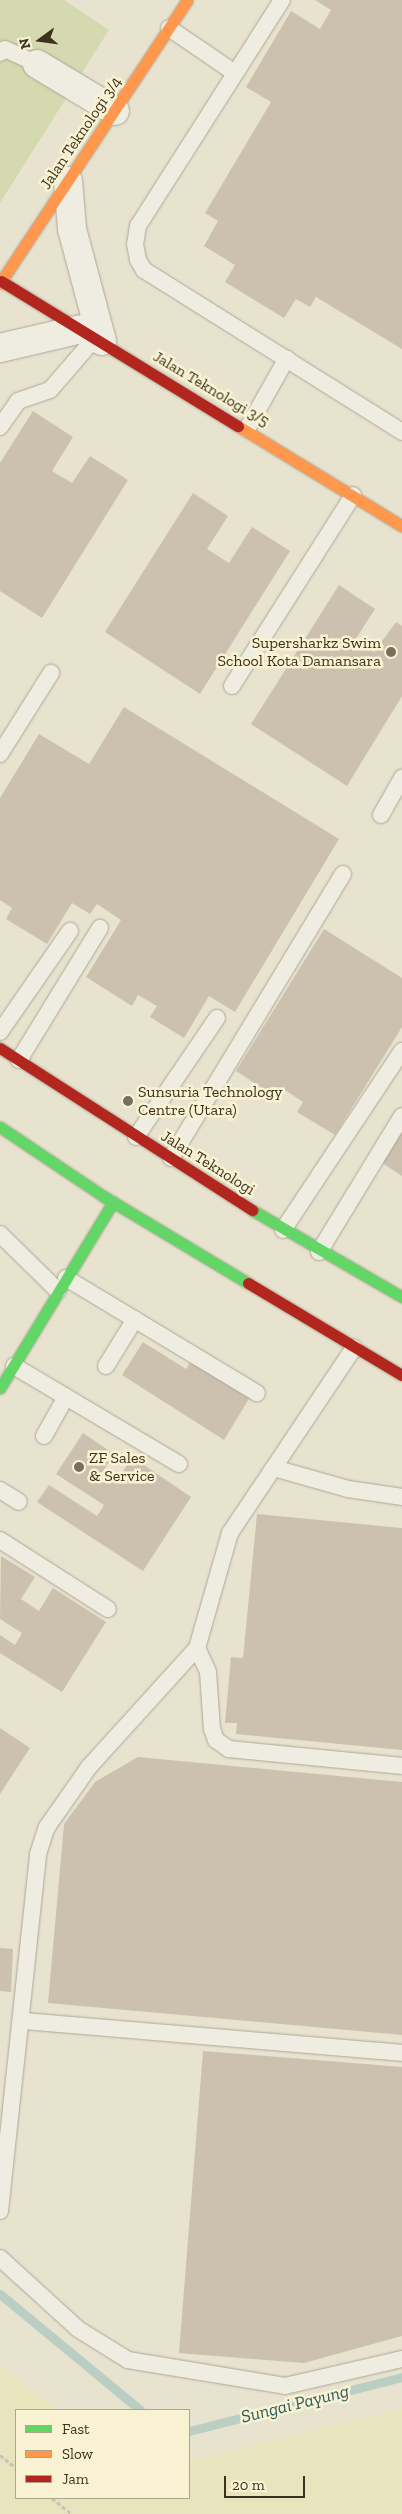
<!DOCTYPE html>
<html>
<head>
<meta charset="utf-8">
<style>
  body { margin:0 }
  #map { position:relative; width:402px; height:2514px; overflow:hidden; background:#e8e3ce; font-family:"Zilla Slab",serif }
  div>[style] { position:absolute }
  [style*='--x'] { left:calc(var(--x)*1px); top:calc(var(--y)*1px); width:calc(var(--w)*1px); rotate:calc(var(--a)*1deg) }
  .farmland>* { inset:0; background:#e8e5be }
  .green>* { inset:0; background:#d4d9af }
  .stream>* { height:9px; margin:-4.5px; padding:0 4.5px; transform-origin:4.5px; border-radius:4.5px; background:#bacec4 }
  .building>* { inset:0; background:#ccc1af }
  .path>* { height:3px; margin-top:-1.5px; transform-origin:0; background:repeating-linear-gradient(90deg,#c8c4b7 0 4px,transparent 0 6.5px) }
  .roads { filter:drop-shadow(0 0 1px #ada797) drop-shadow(0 0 1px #ada797) }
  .lane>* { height:16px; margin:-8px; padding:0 8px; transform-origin:8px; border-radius:8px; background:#efece1 }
  .street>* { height:28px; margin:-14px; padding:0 14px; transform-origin:14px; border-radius:14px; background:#efece1 }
  .fast>* { height:11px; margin:-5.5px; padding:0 5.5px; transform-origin:5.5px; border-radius:5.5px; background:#63d668 }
  .slow>* { height:11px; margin:-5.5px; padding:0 5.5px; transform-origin:5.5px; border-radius:5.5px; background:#ff974d }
  .jam>* { height:11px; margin:-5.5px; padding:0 5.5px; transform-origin:5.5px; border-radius:5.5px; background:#b3261e }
  .dots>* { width:14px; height:14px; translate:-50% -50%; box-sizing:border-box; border:2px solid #f9f3d4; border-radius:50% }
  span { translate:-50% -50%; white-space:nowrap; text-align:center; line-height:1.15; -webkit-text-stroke:5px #f9f3d4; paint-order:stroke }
  .street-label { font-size:16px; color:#3d311e }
  .poi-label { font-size:16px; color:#3d311e }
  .right { translate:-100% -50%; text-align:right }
  .left { translate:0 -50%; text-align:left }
  .water-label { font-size:18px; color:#2c5b5e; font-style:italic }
  .legend { position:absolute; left:15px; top:2409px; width:175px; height:90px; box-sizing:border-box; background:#f9f3d4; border:1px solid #aea58b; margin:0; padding:6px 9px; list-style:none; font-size:15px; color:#3d311e }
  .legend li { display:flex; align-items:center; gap:10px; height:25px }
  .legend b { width:25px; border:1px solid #aea58b }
  .north { position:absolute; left:15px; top:15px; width:50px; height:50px; -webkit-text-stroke:4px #f9f3d4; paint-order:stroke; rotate:256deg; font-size:14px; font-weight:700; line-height:20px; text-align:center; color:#3d311e }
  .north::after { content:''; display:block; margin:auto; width:18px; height:22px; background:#3d311e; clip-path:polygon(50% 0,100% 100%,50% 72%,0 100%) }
  .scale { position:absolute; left:224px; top:2476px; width:81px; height:22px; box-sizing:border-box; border:2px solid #3d311e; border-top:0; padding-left:6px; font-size:15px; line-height:18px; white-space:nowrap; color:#3d311e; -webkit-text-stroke:4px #f9f3d4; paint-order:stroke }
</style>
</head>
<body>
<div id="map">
  <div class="farmland">
    <div style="clip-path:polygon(0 2366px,58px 2410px,16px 2410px,16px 2498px,189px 2498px,189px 2461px,402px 2408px,402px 2514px,0 2514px)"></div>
  </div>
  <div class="green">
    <div style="clip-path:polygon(0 0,64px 0,109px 30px,0 203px)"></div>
  </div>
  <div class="stream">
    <div style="--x:0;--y:2294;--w:182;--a:39.6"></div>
    <div style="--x:189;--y:2431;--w:220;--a:-14.2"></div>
  </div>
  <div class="building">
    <div style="clip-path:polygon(315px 0,402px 0,402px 349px,316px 297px,310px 307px,296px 299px,284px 318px,225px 282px,235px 265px,204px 246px,218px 221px,205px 213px,271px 102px,246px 87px,291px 11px,320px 29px,331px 10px)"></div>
    <div style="clip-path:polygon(33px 411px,73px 437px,52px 471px,72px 483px,90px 456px,128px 480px,42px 618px,0 591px,0 463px)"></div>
    <div style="clip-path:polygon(193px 493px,228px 516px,207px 549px,229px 563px,252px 527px,290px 551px,200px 694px,105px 632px)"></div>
    <div style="clip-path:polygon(339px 585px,375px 609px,355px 640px,374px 652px,396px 622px,402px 626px,402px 696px,347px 786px,251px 724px)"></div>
    <div style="clip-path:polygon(124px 707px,339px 839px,235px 1012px,209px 996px,184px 1038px,150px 1017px,157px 1006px,138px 995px,132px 1006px,86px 977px,121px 920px,97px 904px,90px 914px,72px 903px,47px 944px,6px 919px,12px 908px,0 900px,0 798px,39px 734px,89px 764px)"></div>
    <div style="clip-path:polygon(324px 929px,402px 978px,402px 1027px,335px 1135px,297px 1112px,303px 1102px,282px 1088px,276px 1097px,236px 1071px)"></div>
    <div style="clip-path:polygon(402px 1131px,402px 1176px,382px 1163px)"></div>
    <div style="clip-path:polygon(143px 1342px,186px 1369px,192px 1360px,250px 1397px,224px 1440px,122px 1375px)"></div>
    <div style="clip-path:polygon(83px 1433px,114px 1454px,102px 1473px,116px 1483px,132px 1457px,191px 1497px,143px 1571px,37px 1502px,49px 1485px,97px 1516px,104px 1505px,56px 1474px)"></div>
    <div style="clip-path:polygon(257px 1514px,402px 1528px,402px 1750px,236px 1734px,237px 1723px,225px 1723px,231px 1657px,243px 1658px)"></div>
    <div style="clip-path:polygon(1px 1556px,35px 1577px,21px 1599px,39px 1611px,53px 1588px,106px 1622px,62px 1692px,0 1653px,0 1635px,15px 1645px,22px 1633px,0 1619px)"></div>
    <div style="clip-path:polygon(0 1728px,30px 1748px,0 1794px)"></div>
    <div style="clip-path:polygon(138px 1757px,402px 1782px,402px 2035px,48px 2003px,64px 1824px,95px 1782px)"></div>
    <div style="clip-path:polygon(0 1948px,13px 1949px,11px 1992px,0 1991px)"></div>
    <div style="clip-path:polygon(203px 2051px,402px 2067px,402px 2336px,304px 2363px,179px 2353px)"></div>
  </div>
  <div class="path">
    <div style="--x:0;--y:2455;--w:21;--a:39"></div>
    <div style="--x:52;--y:2498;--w:26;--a:39"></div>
  </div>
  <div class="roads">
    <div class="lane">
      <div style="--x:282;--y:0;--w:268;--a:122.5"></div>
      <div style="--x:138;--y:226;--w:18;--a:99"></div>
      <div style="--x:135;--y:244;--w:16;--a:79"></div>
      <div style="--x:138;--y:260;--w:12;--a:59"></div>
      <div style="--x:144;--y:270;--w:305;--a:32.1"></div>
      <div style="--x:169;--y:28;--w:80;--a:34.3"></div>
      <div style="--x:0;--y:53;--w:6;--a:-39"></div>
      <div style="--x:5;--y:49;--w:35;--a:25"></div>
      <div style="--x:0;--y:427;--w:32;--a:-55"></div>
      <div style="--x:18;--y:401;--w:34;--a:-19"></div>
      <div style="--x:50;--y:390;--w:69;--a:-49.1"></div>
      <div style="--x:247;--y:429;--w:81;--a:-60.6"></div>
      <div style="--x:232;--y:686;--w:226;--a:-57.6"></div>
      <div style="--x:0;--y:754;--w:96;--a:-57.8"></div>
      <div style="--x:381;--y:815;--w:43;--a:-60.4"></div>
      <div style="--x:0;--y:1032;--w:123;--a:-55.3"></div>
      <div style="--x:19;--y:1060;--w:155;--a:-58.5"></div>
      <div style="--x:136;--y:1137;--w:144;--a:-55.8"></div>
      <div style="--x:171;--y:1158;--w:332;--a:-58.8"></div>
      <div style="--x:283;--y:1230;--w:215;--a:-56.4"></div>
      <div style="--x:0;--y:1234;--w:81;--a:44.5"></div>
      <div style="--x:319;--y:1252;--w:159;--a:-58.6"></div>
      <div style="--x:66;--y:1278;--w:223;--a:31.1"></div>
      <div style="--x:14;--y:1366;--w:192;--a:30.7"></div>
      <div style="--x:106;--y:1366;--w:55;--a:-58.3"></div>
      <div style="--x:44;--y:1436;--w:45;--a:-60.6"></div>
      <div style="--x:274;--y:1468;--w:77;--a:15.8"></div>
      <div style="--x:348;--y:1489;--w:55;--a:8.4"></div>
      <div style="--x:0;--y:1490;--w:22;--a:32"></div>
      <div style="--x:0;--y:1540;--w:128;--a:32.6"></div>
      <div style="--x:197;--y:1648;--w:26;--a:65"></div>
      <div style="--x:208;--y:1672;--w:57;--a:86"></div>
      <div style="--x:212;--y:1729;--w:12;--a:70"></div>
      <div style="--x:216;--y:1740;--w:16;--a:35"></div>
      <div style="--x:229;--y:1749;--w:174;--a:5.6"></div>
      <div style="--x:23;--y:2021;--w:380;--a:4.8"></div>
      <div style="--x:0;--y:2211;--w:359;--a:-83.9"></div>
      <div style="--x:38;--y:1854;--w:28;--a:-72"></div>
      <div style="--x:47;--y:1827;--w:73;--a:-55"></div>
      <div style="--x:89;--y:1767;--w:161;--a:-47.8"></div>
      <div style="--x:197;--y:1648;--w:120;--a:-74"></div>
      <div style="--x:230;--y:1533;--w:223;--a:-56.2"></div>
      <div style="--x:0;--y:2258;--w:105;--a:42.3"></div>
      <div style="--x:78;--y:2329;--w:59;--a:31.8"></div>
      <div style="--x:128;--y:2360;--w:159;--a:9.4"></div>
      <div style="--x:285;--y:2386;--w:120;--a:-13"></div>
    </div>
    <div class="street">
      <div style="--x:37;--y:64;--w:91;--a:31.1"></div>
      <div style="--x:68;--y:181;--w:48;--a:85.2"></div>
      <div style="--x:72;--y:229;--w:116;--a:75"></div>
      <div style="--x:0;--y:348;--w:83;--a:-13.2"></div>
    </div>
    <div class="fast">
      <div style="--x:0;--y:1127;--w:124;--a:33.8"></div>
      <div style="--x:103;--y:1196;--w:169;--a:31"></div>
      <div style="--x:252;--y:1210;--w:173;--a:30.1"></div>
      <div style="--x:0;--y:1388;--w:218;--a:-58.7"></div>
    </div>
    <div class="slow">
      <div style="--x:0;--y:283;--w:339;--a:-56.5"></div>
      <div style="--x:238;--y:426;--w:192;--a:31.4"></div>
    </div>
    <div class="jam">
      <div style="--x:1;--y:281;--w:278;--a:31.5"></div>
      <div style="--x:0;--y:1048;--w:300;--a:32.7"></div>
      <div style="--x:248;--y:1283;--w:179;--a:30.9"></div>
    </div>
  </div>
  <div class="dots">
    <div style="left:391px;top:652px;background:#796f5c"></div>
    <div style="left:128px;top:1101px;background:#796f5c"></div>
    <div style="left:79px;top:1467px;background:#796f5c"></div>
  </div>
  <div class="street-label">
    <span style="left:81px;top:133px;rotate:-56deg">Jalan Teknologi 3/4</span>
    <span style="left:211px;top:389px;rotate:31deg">Jalan Teknologi 3/5</span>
    <span style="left:208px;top:1163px;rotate:32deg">Jalan Teknologi</span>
  </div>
  <div class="poi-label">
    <span class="right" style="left:381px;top:652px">Supersharkz Swim<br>School Kota Damansara</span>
    <span class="left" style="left:138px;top:1101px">Sunsuria Technology<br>Centre (Utara)</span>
    <span class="left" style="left:89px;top:1467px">ZF Sales<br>&amp; Service</span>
  </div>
  <div class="water-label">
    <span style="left:295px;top:2404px;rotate:-14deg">Sungai Payung</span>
  </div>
  <ul class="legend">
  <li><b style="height:6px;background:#63d668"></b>Fast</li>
  <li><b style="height:6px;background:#ff974d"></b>Slow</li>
  <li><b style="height:6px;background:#b3261e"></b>Jam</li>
  </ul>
  <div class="north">N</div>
  <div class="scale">20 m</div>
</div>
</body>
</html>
